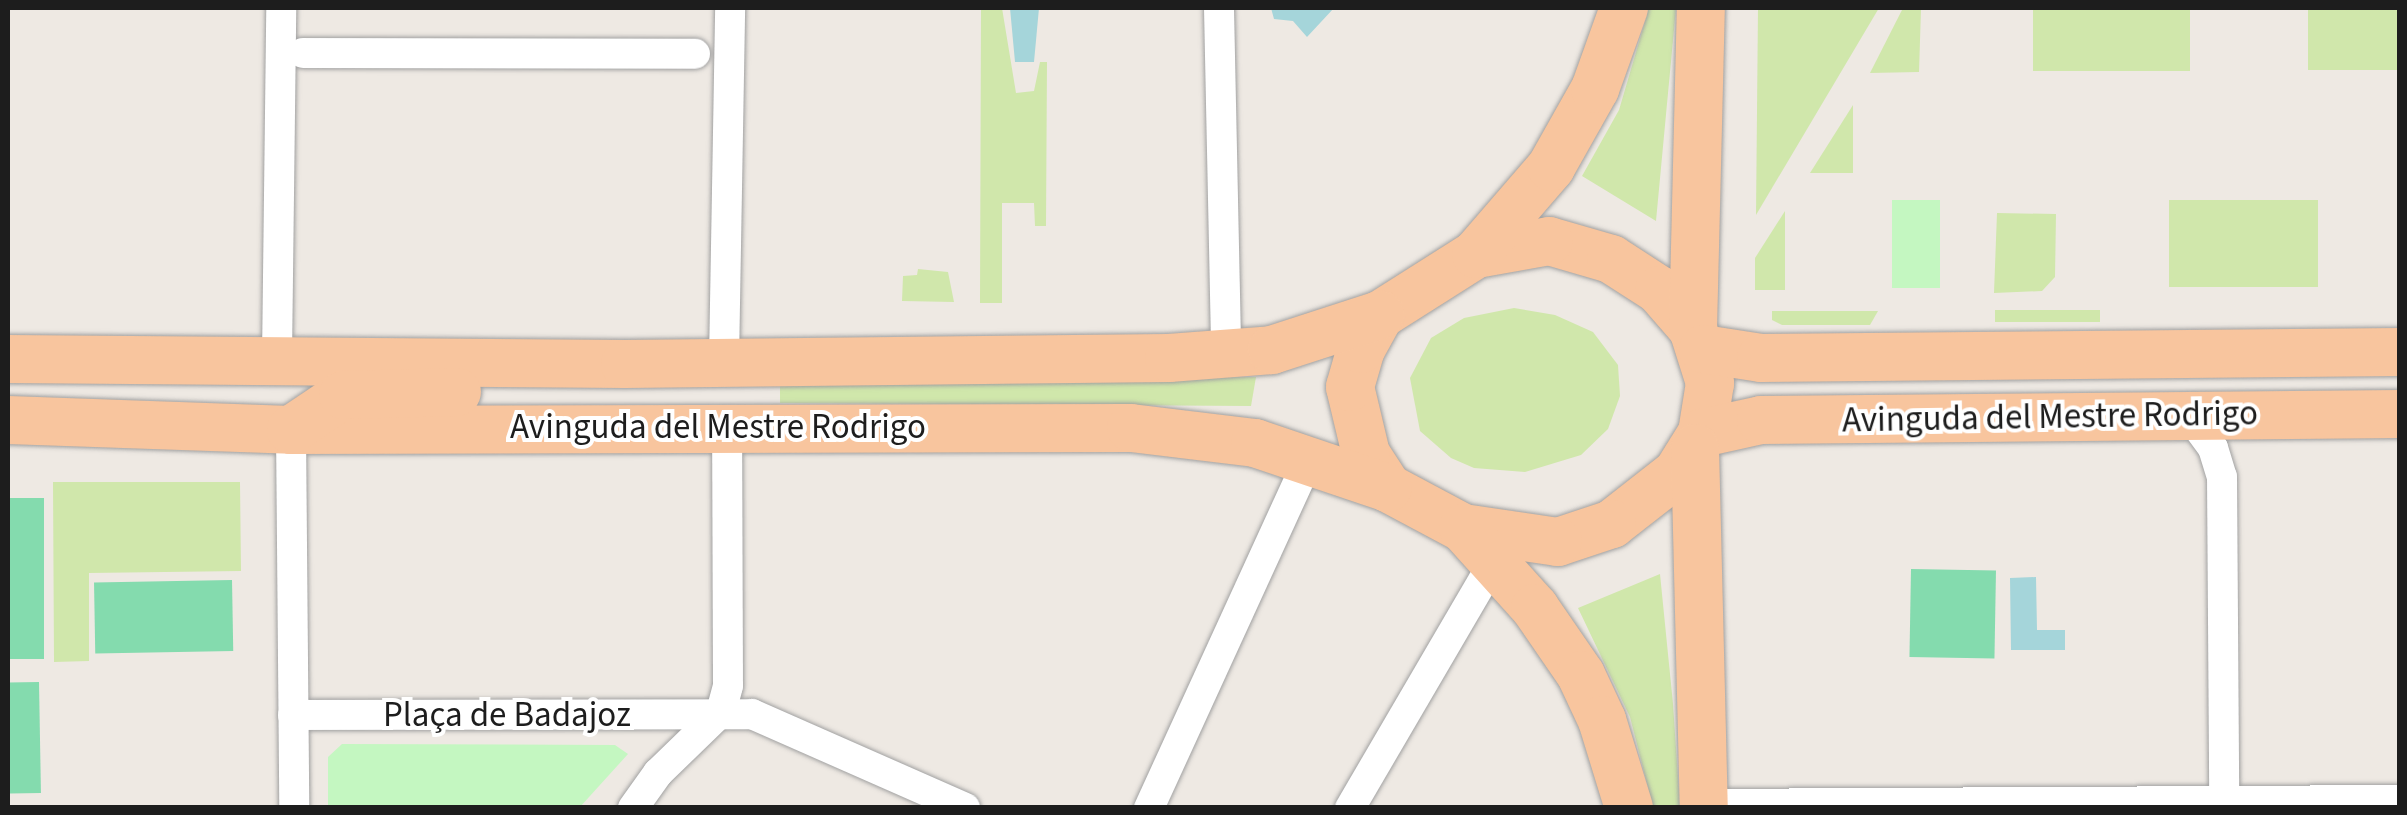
<!DOCTYPE html>
<html>
<head>
<meta charset="utf-8">
<style>
  body { margin:0 }
  #map { position:relative; width:2407px; height:815px; overflow:hidden; background:#eee9e3; font-family:"Source Sans 3",sans-serif }
  div>[style] { position:absolute }
  [style*='--x'] { left:calc(var(--x)*1px); top:calc(var(--y)*1px); width:calc(var(--w)*1px); rotate:calc(var(--a)*1deg) }
  .grass>* { inset:0; background:#d0e7ab; transform-origin:0 0 }
  .park>* { inset:0; background:#c4f7c1; transform-origin:0 0 }
  .pitch>* { inset:0; background:#84dbae; transform-origin:0 0 }
  .water>* { inset:0; background:#a5d5da }
  .roads { filter:drop-shadow(0 0 2px #a1a1a1) drop-shadow(0 0 2px #a1a1a1) }
  .street>* { height:30px; margin:-15px; padding:0 15px; transform-origin:15px; border-radius:15px; background:#fff }
  .primary>* { height:48px; margin:-24px; padding:0 24px; transform-origin:24px; border-radius:24px; background:#f8c59e }
  span { translate:-50% -50%; white-space:nowrap; text-align:center; line-height:1.15; -webkit-text-stroke:8px #fff; paint-order:stroke }
  .street-label { font-size:35px; color:#1d1d1d }
  .frame { position:absolute; inset:0; border:10px solid #1d1d1d; pointer-events:none }
</style>
</head>
<body>
<div id="map">
  <div class="grass">
    <div style="clip-path:polygon(981px 8px,1002px 8px,1016px 93px,1034px 91px,1040px 62px,1047px 62px,1046px 226px,1035px 226px,1034px 203px,1002px 203px,1002px 303px,980px 303px)"></div>
    <div style="clip-path:polygon(1649px 8px,1676px 8px,1656px 221px,1582px 176px,1619px 110px)"></div>
    <div style="clip-path:polygon(1758px 8px,1879px 8px,1756px 215px)"></div>
    <div style="clip-path:polygon(1903px 8px,1921px 8px,1919px 72px,1870px 73px)"></div>
    <div style="left:2033px;top:8px;width:157px;height:63px"></div>
    <div style="left:2308px;top:8px;width:91px;height:62px"></div>
    <div style="clip-path:polygon(1853px 105px,1853px 173px,1810px 173px)"></div>
    <div style="left:2318px;top:200px;width:87px;height:149px;rotate:90deg"></div>
    <div style="clip-path:polygon(1785px 211px,1785px 290px,1755px 290px,1755px 258px)"></div>
    <div style="clip-path:polygon(1997px 213px,2056px 214px,2055px 277px,2042px 291px,1994px 293px)"></div>
    <div style="clip-path:polygon(918px 269px,948px 272px,954px 302px,902px 301px,903px 276px,917px 275px)"></div>
    <div style="clip-path:polygon(1514px 308px,1555px 315px,1593px 332px,1618px 365px,1620px 396px,1608px 429px,1581px 455px,1525px 472px,1474px 468px,1451px 458px,1420px 431px,1410px 378px,1431px 338px,1464px 318px)"></div>
    <div style="left:2100px;top:310px;width:12px;height:105px;rotate:90deg"></div>
    <div style="clip-path:polygon(1772px 311px,1878px 311px,1870px 325px,1782px 325px,1772px 320px)"></div>
    <div style="clip-path:polygon(1256px 377px,1251px 406px,780px 403px,780px 381px)"></div>
    <div style="clip-path:polygon(53px 482px,240px 482px,241px 571px,89px 573px,89px 661px,54px 662px)"></div>
    <div style="clip-path:polygon(1660px 574px,1673px 704px,1680px 807px,1653px 807px,1630px 717px,1578px 608px)"></div>
  </div>
  <div class="park">
    <div style="left:1892px;top:200px;width:48px;height:88px"></div>
    <div style="clip-path:polygon(342px 744px,615px 745px,628px 754px,580px 807px,328px 807px,328px 757px)"></div>
  </div>
  <div class="pitch">
    <div style="left:44px;top:498px;width:161px;height:36px;rotate:90deg"></div>
    <div style="left:1911px;top:569px;width:85px;height:88px;rotate:1deg"></div>
    <div style="left:232px;top:580px;width:71px;height:138px;rotate:89deg"></div>
    <div style="left:39px;top:682px;width:111px;height:31px;rotate:89deg"></div>
  </div>
  <div class="water">
    <div style="clip-path:polygon(1010px 8px,1039px 8px,1034px 62px,1015px 62px)"></div>
    <div style="clip-path:polygon(1271px 8px,1334px 8px,1307px 37px,1293px 21px,1274px 19px)"></div>
    <div style="clip-path:polygon(2036px 577px,2037px 630px,2065px 630px,2065px 650px,2011px 650px,2010px 578px)"></div>
  </div>
  <div class="roads">
    <div class="street">
      <div style="--x:1219;--y:8;--w:346;--a:88.8"></div>
      <div style="--x:303;--y:53;--w:392;--a:0.1"></div>
      <div style="--x:277;--y:358;--w:350;--a:-89.3"></div>
      <div style="--x:724;--y:361;--w:353;--a:-89"></div>
      <div style="--x:2188;--y:414;--w:42;--a:53.7"></div>
      <div style="--x:2213;--y:448;--w:30;--a:73"></div>
      <div style="--x:2222;--y:477;--w:322;--a:89.6"></div>
      <div style="--x:291;--y:430;--w:378;--a:89.5"></div>
      <div style="--x:293;--y:715;--w:459;--a:-0.1"></div>
      <div style="--x:752;--y:714;--w:233;--a:23.8"></div>
      <div style="--x:1704;--y:804;--w:696;--a:-0.33"></div>
      <div style="--x:633;--y:808;--w:43;--a:-54.5"></div>
      <div style="--x:658;--y:773;--w:88;--a:-44.1"></div>
      <div style="--x:721;--y:712;--w:27;--a:-75"></div>
      <div style="--x:728;--y:686;--w:260;--a:-90.2"></div>
      <div style="--x:1149;--y:808;--w:385;--a:-65.4"></div>
      <div style="--x:1350;--y:808;--w:287;--a:-59.7"></div>
    </div>
    <div class="primary">
      <div style="--x:1549;--y:241;--w:65;--a:16.2"></div>
      <div style="--x:1611;--y:259;--w:57;--a:32.9"></div>
      <div style="--x:1659;--y:290;--w:52;--a:48.9"></div>
      <div style="--x:1693;--y:329;--w:57;--a:72.5"></div>
      <div style="--x:1710;--y:383;--w:51;--a:99.1"></div>
      <div style="--x:1702;--y:433;--w:47;--a:122"></div>
      <div style="--x:1677;--y:473;--w:83;--a:141.9"></div>
      <div style="--x:1612;--y:524;--w:57;--a:161.6"></div>
      <div style="--x:1558;--y:542;--w:96;--a:-171.6"></div>
      <div style="--x:1463;--y:528;--w:85;--a:-151.9"></div>
      <div style="--x:1388;--y:488;--w:40;--a:-122.9"></div>
      <div style="--x:1366;--y:454;--w:69;--a:-103.4"></div>
      <div style="--x:1350;--y:387;--w:40;--a:-74"></div>
      <div style="--x:1361;--y:349;--w:39;--a:-61"></div>
      <div style="--x:1380;--y:315;--w:114;--a:-32.4"></div>
      <div style="--x:1476;--y:254;--w:74;--a:-10.1"></div>
      <div style="--x:1476;--y:254;--w:115;--a:-49.2"></div>
      <div style="--x:1551;--y:167;--w:90;--a:-60.6"></div>
      <div style="--x:1595;--y:89;--w:86;--a:-70.3"></div>
      <div style="--x:1693;--y:329;--w:321;--a:-88.6"></div>
      <div style="--x:1703;--y:349;--w:59;--a:8.8"></div>
      <div style="--x:1761;--y:358;--w:639;--a:-0.54"></div>
      <div style="--x:8;--y:359;--w:617;--a:0.46"></div>
      <div style="--x:625;--y:364;--w:544;--a:-0.63"></div>
      <div style="--x:1169;--y:358;--w:103;--a:-4.4"></div>
      <div style="--x:1272;--y:350;--w:114;--a:-18"></div>
      <div style="--x:8;--y:420;--w:283;--a:2"></div>
      <div style="--x:291;--y:430;--w:840;--a:-0.14"></div>
      <div style="--x:1131;--y:428;--w:125;--a:6.9"></div>
      <div style="--x:1255;--y:443;--w:140;--a:18.7"></div>
      <div style="--x:291;--y:430;--w:63;--a:-33.9"></div>
      <div style="--x:343;--y:395;--w:114;--a:-1.5"></div>
      <div style="--x:1702;--y:433;--w:60;--a:-12.4"></div>
      <div style="--x:1761;--y:420;--w:639;--a:-0.54"></div>
      <div style="--x:1695;--y:448;--w:360;--a:88.6"></div>
      <div style="--x:1463;--y:528;--w:108;--a:48"></div>
      <div style="--x:1535;--y:608;--w:81;--a:55.5"></div>
      <div style="--x:1581;--y:675;--w:50;--a:65"></div>
      <div style="--x:1602;--y:720;--w:92;--a:72.9"></div>
    </div>
  </div>
  <div class="street-label">
    <span style="left:2050px;top:417px;rotate:-1deg">Avinguda del Mestre Rodrigo</span>
    <span style="left:718px;top:427px">Avinguda del Mestre Rodrigo</span>
    <span style="left:507px;top:715px">Plaça de Badajoz</span>
  </div>
  <div class="frame"></div>
</div>
</body>
</html>
